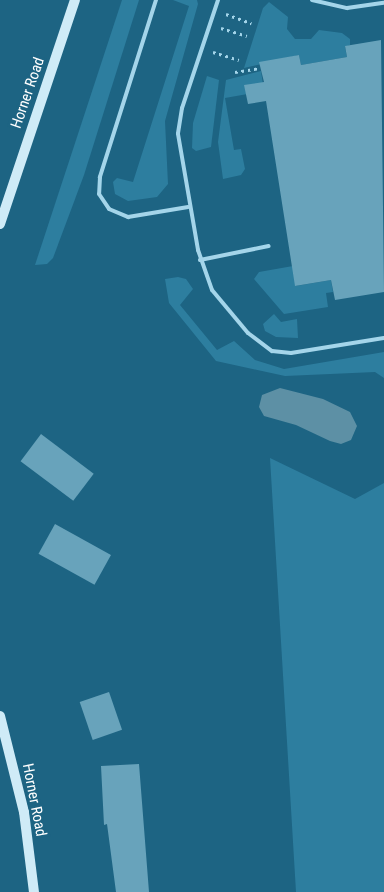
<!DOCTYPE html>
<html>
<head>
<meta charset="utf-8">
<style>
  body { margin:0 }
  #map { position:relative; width:384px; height:892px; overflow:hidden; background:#1d6483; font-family:"Roboto Condensed",sans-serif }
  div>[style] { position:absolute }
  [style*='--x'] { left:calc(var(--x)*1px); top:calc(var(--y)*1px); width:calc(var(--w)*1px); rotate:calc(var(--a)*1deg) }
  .green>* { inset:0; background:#2d7e9f }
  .water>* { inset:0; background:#5d90a5 }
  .building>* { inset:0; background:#68a3bb; transform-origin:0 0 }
  .path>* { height:3px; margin-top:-1.5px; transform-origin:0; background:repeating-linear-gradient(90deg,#a4d5ea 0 2.5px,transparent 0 6.5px) }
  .service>* { height:4px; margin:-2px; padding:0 2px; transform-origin:2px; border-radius:2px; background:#a4d5ea }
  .secondary>* { height:10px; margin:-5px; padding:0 5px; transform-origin:5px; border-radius:5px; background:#cfebf7 }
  span { translate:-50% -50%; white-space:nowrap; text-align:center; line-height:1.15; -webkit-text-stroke:5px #1d6483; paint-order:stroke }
  .street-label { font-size:15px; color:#fff }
</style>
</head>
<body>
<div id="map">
  <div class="green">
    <div style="clip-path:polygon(122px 0,139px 0,84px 175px,53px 258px,47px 264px,35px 265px)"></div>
    <div style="clip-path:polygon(173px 0,197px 0,198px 4px,165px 121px,168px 184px,157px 197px,128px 201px,115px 194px,113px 182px,117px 178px,133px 182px,189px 6px)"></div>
    <div style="clip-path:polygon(269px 2px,288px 17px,287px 29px,295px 39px,311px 39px,319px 30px,342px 33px,350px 39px,350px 45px,345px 47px,347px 57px,301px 65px,299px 55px,244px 68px,263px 8px)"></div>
    <div style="clip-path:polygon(261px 71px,264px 91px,225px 98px,234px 150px,241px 149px,245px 169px,241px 175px,223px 179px,218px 142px,226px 80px)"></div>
    <div style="clip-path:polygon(207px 76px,219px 80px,211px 147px,196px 151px,192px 148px,193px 123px)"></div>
    <div style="clip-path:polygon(293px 266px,296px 286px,331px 280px,333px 292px,326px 293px,328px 307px,284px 314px,254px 279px,259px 272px)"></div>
    <div style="clip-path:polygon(178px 277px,186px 279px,193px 289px,180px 305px,217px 350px,234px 341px,255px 360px,284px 369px,384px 352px,384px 378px,375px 372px,285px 376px,216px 361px,169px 303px,165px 279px)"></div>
    <div style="clip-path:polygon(274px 314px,281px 322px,297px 319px,298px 338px,276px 337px,265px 331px,263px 324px)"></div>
    <div style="clip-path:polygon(270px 458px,355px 499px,384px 483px,384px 892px,296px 892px)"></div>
  </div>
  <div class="water">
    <div style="clip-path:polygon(280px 388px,323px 399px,350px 412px,357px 426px,351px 440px,341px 444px,330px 441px,296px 425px,264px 416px,259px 407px,262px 395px)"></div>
  </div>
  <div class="building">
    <div style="clip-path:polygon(381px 40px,384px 292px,335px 300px,331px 280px,295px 286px,266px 101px,248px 104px,244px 85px,264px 82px,259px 62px,299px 55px,301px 65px,347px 57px,345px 46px)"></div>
    <div style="left:41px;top:434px;width:66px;height:34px;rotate:37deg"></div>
    <div style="left:55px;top:524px;width:64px;height:34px;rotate:29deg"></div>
    <div style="left:109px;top:692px;width:40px;height:31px;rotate:71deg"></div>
    <div style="clip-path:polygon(139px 764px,149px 892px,116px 892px,107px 824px,104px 825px,101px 766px)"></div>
  </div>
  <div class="path">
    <div style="--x:226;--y:14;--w:27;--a:20"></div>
    <div style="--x:221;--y:28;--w:27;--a:17"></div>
    <div style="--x:213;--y:52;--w:27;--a:17"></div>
    <div style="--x:235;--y:72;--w:25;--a:-9"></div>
  </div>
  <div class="service">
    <div style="--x:156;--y:0;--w:186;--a:107.6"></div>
    <div style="--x:100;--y:177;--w:17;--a:93"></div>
    <div style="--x:99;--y:194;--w:18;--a:56"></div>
    <div style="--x:109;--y:209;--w:21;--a:23"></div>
    <div style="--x:128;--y:217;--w:61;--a:-9.5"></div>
    <div style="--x:218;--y:0;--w:114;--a:108.4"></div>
    <div style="--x:182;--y:108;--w:26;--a:99"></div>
    <div style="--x:178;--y:134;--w:118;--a:80.2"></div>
    <div style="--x:198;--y:250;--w:42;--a:70.7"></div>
    <div style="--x:212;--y:290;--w:56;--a:50.1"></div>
    <div style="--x:248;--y:333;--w:30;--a:37"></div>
    <div style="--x:272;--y:351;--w:19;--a:6"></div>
    <div style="--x:291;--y:353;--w:94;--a:-9.2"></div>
    <div style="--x:312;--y:0;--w:36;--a:13"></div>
    <div style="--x:347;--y:8;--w:37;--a:-8"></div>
    <div style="--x:200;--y:260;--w:70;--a:-11.5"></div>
  </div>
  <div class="secondary">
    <div style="--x:0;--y:224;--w:236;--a:-71.5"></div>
    <div style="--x:0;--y:716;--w:99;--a:76"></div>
    <div style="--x:24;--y:812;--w:81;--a:82.9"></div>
  </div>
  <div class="street-label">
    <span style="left:28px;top:93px;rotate:-71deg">Horner Road</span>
    <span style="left:34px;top:800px;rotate:79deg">Horner Road</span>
  </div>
</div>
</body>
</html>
